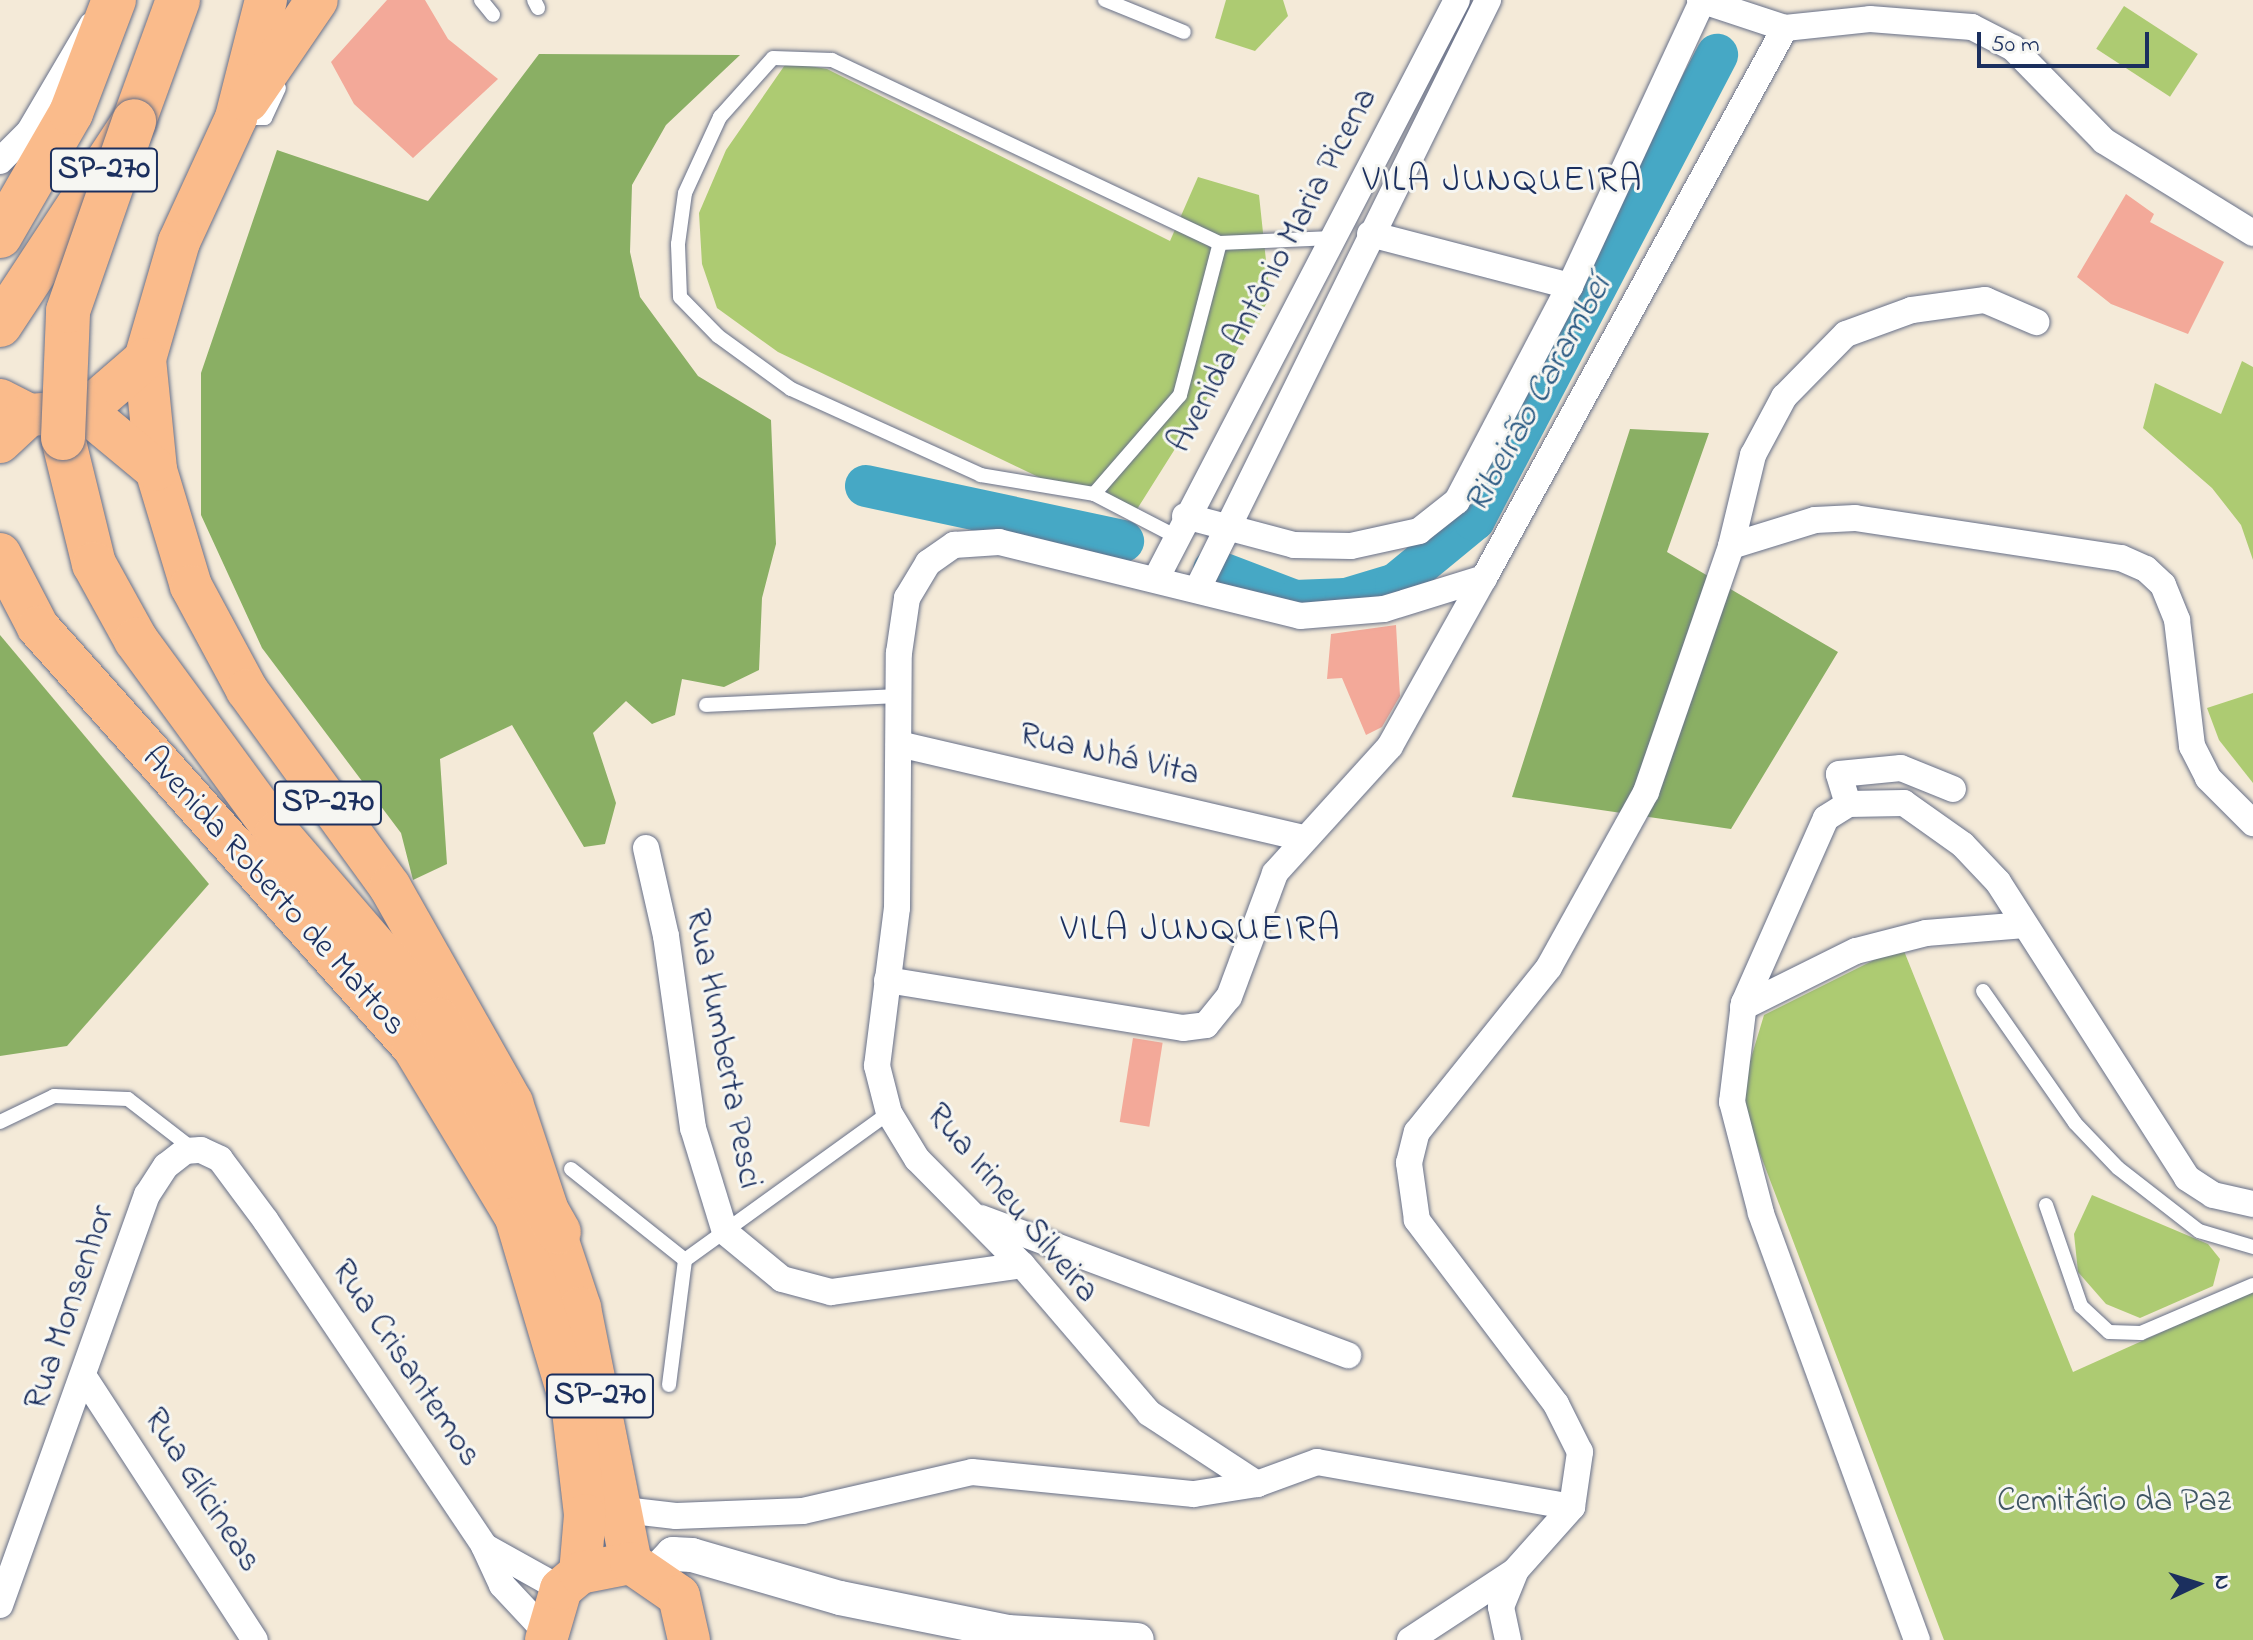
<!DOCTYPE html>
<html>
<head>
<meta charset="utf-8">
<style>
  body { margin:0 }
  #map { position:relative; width:2253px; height:1640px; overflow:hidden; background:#f4ead8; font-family:"Indie Flower",sans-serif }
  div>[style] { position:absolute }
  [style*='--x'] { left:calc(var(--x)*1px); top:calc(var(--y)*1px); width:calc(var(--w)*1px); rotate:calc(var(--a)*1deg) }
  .green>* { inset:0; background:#adcb72; transform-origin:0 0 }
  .forest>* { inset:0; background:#8aaf64 }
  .river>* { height:42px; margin:-21px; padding:0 21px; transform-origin:21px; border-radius:21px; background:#46a8c5 }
  .building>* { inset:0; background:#f3a999; transform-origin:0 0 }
  .roads { filter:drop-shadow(0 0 2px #677089) drop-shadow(0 0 2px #677089) }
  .service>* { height:14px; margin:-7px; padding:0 7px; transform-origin:7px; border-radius:7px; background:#fff }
  .minor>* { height:26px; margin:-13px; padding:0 13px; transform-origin:13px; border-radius:13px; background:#fff }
  .tertiary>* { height:34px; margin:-17px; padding:0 17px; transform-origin:17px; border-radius:17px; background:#fff }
  .primary>* { height:42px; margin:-21px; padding:0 21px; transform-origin:21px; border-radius:21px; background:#fabb8b }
  .trunk>* { height:44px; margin:-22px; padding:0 22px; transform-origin:22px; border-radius:22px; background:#fabb8b }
  .bridges { filter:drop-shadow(0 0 2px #677089) drop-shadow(0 0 2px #677089) }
  .trunk-bridge>* { height:44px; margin:-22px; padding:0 22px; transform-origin:22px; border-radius:22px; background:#fabb8b }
  span { translate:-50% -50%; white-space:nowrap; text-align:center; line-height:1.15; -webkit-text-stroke:6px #f6f6f2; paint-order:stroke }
  .shield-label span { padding:2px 6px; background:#f6f6f2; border:2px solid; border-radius:6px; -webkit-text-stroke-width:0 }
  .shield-label { font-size:32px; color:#1b2f5e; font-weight:700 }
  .street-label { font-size:34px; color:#1b2f5e }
  .park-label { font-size:34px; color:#405663 }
  .neighbourhood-label { font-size:36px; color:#1b2f5e; letter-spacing:2px }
  .water-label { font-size:36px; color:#2a5982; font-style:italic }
  .north { position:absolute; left:2157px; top:1544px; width:80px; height:80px; -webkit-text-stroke:6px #f6f6f2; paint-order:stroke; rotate:86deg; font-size:22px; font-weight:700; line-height:32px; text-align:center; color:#1b2f5e }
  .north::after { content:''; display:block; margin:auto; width:28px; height:36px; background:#1b2f5e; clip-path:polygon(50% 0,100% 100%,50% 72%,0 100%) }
  .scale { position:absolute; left:1977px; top:32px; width:172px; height:36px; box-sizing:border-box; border:4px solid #1b2f5e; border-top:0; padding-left:10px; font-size:24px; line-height:28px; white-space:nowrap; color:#1b2f5e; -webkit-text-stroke:6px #f6f6f2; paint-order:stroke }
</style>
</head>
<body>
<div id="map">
  <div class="green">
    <div style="clip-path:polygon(1226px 0,1283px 0,1288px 16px,1255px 51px,1215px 38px)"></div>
    <div style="left:2124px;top:6px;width:88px;height:51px;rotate:33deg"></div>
    <div style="clip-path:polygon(787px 62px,827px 69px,1170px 241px,1198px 177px,1259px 195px,1270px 298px,1134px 514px,1078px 496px,778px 352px,717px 308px,702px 264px,699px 213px,726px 150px)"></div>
    <div style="clip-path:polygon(2242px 361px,2253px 367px,2253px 560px,2241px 525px,2212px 488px,2143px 428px,2155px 383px,2221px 414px)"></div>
    <div style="clip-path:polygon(2253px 693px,2253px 783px,2219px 740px,2207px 708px)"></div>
    <div style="clip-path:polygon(1902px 946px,2073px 1372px,2253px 1291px,2253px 1640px,1944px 1640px,1739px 1098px,1764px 1015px)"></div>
    <div style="clip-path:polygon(2092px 1195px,2208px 1244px,2220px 1259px,2213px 1286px,2140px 1318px,2106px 1304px,2078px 1272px,2074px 1234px)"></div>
  </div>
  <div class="forest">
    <div style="clip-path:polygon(539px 54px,740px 55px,666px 125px,632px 185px,630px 252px,640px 297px,698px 376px,771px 420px,776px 544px,762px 598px,759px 670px,724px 687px,682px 679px,675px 715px,652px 724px,626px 701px,593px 733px,616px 803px,605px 844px,584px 847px,512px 725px,440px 759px,447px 864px,413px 880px,401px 833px,262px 648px,201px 515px,201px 373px,277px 150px,428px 201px)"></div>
    <div style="clip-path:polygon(1630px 429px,1709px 433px,1667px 552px,1838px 652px,1731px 829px,1512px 797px)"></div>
    <div style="clip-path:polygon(0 635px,209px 884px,67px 1046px,0 1056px)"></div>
  </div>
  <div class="river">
    <div style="--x:866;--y:486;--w:263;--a:12.1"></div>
    <div style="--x:1214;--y:570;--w:87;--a:20.9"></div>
    <div style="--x:1295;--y:601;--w:51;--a:-2.2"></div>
    <div style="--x:1346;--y:599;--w:52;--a:-16.7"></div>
    <div style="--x:1396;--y:584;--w:101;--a:-39.4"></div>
    <div style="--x:1474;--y:520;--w:525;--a:-62.41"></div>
  </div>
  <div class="building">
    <div style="clip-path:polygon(387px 0,425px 0,448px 39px,498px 79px,413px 158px,354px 104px,331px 62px)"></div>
    <div style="clip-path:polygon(2126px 194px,2154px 214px,2150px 222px,2224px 262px,2188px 334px,2111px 304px,2077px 277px)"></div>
    <div style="clip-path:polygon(1396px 625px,1400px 696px,1382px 727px,1366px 735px,1342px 678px,1327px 679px,1331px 634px)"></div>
    <div style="left:1133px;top:1038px;width:30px;height:85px;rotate:9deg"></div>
  </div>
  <div class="roads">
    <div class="service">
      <div style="--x:481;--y:0;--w:19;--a:51"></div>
      <div style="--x:534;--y:0;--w:9;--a:63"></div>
      <div style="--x:1105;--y:0;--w:85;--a:22.1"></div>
      <div style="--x:243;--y:118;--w:22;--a:0"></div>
      <div style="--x:265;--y:118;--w:33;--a:-65"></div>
      <div style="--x:1094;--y:494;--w:131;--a:-49"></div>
      <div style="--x:1180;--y:395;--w:157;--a:-75.3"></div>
      <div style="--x:1175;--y:536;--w:91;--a:-152.6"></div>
      <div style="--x:1094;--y:494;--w:115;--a:-170.5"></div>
      <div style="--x:981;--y:475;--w:209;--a:-155.6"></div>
      <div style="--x:791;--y:389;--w:90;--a:-144"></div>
      <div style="--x:718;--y:336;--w:54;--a:-134.3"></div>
      <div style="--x:680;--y:297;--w:53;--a:-92.2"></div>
      <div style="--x:678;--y:244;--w:51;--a:-82.2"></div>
      <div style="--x:685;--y:193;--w:84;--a:-65.3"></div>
      <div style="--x:720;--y:117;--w:79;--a:-48.1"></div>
      <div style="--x:773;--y:58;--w:59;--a:1.9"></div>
      <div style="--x:832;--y:60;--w:429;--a:25.3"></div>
      <div style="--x:1220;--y:243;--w:112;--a:-2.6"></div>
      <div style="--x:706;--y:705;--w:191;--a:-2.7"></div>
      <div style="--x:1983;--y:991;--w:161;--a:55.1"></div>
      <div style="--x:2075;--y:1123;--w:62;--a:46.3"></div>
      <div style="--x:2118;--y:1168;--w:103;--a:37.9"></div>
      <div style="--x:2199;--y:1231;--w:56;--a:16.5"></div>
      <div style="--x:0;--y:1122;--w:60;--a:-25.7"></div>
      <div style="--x:54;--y:1096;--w:74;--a:2.3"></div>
      <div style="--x:128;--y:1099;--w:83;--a:37.7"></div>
      <div style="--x:571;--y:1169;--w:146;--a:38.6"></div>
      <div style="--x:2046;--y:1205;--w:107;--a:70.9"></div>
      <div style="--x:2081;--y:1306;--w:38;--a:43"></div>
      <div style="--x:2109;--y:1332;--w:32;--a:2"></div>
      <div style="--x:2141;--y:1333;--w:122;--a:-23.2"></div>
      <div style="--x:685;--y:1260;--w:251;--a:-35.8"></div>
      <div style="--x:669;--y:1385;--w:126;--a:-82.7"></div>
    </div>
    <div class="minor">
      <div style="--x:1700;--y:0;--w:89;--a:18.2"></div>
      <div style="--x:1785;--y:28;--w:85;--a:-6"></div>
      <div style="--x:1870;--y:19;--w:102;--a:4.5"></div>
      <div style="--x:1972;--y:27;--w:46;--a:27.1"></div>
      <div style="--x:2013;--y:48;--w:130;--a:45.6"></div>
      <div style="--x:2104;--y:141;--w:175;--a:31.7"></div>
      <div style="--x:0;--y:161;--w:41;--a:-45"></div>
      <div style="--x:29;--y:132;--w:124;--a:-59.5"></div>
      <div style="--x:1370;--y:234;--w:207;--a:14.6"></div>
      <div style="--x:1185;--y:516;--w:113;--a:14.9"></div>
      <div style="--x:1294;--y:545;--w:57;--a:1"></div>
      <div style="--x:1351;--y:546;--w:70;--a:-12.4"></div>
      <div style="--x:1419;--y:531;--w:48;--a:-38.3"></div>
      <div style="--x:1457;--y:501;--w:243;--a:-62.3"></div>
      <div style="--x:1570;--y:286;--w:313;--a:-65.1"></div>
      <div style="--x:1731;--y:546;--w:88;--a:-17.2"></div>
      <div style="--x:1815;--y:520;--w:40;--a:-2.9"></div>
      <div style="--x:1855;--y:518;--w:269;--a:8.6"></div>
      <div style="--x:2121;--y:558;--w:27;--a:24"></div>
      <div style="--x:2146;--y:569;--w:23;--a:43"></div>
      <div style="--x:2163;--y:585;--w:38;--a:68"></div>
      <div style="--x:2177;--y:620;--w:127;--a:83.2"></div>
      <div style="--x:2192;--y:746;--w:36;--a:63"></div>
      <div style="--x:2208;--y:778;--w:64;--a:45"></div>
      <div style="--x:1157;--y:577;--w:650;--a:-62.53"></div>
      <div style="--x:1198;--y:588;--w:656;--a:-63.75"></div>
      <div style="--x:899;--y:744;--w:414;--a:13.1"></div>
      <div style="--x:1848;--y:804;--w:31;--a:-107"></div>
      <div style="--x:1839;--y:774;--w:62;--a:-5.5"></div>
      <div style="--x:1901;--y:768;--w:56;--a:22"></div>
      <div style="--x:646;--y:848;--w:90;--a:77.2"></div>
      <div style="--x:666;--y:936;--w:194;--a:82"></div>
      <div style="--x:693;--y:1128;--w:109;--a:72.9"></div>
      <div style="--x:725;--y:1232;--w:74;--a:39.5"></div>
      <div style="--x:782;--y:1279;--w:51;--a:14.9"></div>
      <div style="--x:831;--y:1292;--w:193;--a:-8"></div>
      <div style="--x:887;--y:980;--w:300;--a:9.2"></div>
      <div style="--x:1183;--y:1028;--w:23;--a:-7"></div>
      <div style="--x:1206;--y:1025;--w:36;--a:-51"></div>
      <div style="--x:1229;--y:997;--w:132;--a:-69.6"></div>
      <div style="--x:1275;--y:873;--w:171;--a:-47.8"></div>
      <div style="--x:1390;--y:746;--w:193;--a:-60.8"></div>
      <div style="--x:1743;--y:1007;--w:126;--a:-26.4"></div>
      <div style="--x:1856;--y:951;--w:72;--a:-14.4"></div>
      <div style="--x:1926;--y:933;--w:99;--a:-4.6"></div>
      <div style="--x:981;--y:1218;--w:392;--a:20.5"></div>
      <div style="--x:86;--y:1380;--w:310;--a:57"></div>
      <div style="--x:1572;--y:1507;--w:259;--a:-170"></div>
      <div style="--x:1317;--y:1462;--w:64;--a:159.9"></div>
      <div style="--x:1257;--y:1484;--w:129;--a:-146.7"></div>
      <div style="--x:1149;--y:1413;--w:195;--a:-130.6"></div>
      <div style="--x:1022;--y:1265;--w:149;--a:-134.7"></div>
      <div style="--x:917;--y:1159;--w:54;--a:-121.3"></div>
      <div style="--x:889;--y:1113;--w:49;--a:-104.3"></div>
      <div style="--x:877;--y:1066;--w:159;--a:-82.8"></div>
      <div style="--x:897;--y:908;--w:255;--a:-89.6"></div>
      <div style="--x:899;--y:653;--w:56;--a:-81.7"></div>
      <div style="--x:907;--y:598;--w:41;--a:-59"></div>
      <div style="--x:928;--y:563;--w:32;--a:-35"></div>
      <div style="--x:954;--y:545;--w:45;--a:-3.8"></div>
      <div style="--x:999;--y:542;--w:310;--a:13.8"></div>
      <div style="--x:1300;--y:616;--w:84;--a:-4.8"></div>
      <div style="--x:1384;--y:609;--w:105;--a:-17.2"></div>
      <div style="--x:1484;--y:578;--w:627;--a:-61.31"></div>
      <div style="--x:624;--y:1510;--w:52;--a:6.6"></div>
      <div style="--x:676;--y:1516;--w:127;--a:-2.3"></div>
      <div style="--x:803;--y:1511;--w:173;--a:-13"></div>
      <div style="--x:972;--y:1472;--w:223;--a:5.7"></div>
      <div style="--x:1194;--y:1494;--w:64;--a:-9"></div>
      <div style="--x:484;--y:1546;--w:88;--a:29.2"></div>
      <div style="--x:0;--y:1605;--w:436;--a:-70.3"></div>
      <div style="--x:147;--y:1195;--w:35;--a:-57"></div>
      <div style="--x:166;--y:1166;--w:24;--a:-38"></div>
      <div style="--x:185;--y:1151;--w:16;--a:-4"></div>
      <div style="--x:201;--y:1150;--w:21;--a:25"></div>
      <div style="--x:220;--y:1159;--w:77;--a:53.4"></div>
      <div style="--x:266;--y:1221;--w:391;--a:56.1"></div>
      <div style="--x:484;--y:1546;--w:43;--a:65.2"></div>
      <div style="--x:502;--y:1585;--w:63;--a:46.9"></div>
      <div style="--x:1410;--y:1640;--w:126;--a:-33.3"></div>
      <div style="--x:1515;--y:1571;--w:86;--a:-48.3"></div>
      <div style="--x:1572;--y:1507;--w:56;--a:-81.7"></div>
      <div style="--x:1580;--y:1452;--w:54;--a:-116.6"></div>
      <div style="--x:1556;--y:1404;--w:231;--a:-127.1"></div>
      <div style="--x:1417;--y:1220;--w:58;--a:-98"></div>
      <div style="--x:1409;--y:1163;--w:32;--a:-76"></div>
      <div style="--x:1417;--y:1132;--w:211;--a:-51.3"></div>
      <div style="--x:1549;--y:967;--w:200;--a:-61"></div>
      <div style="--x:1646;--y:792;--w:260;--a:-70.9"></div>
      <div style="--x:1731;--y:546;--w:94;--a:-76.4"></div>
      <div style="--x:1753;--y:455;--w:66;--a:-61.9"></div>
      <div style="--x:1784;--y:397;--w:88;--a:-45.5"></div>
      <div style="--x:1846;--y:334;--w:70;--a:-20"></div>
      <div style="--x:1912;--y:310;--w:74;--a:-7.8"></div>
      <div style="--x:1985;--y:300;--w:56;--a:23.3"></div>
      <div style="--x:1508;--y:1640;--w:34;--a:-102"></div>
      <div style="--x:1501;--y:1607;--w:38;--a:-68"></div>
      <div style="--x:1917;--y:1640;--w:455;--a:-110.1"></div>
      <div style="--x:1761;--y:1213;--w:115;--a:-104.6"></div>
      <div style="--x:1732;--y:1102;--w:100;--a:-83.1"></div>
      <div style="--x:1744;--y:1003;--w:202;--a:-66.1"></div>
      <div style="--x:1826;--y:818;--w:26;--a:-32"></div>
      <div style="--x:1848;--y:804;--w:56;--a:-1"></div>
      <div style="--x:1904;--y:803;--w:72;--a:35.4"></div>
      <div style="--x:1963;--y:845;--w:51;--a:46.6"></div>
      <div style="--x:1998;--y:882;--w:351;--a:57.4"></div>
      <div style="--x:2187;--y:1178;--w:31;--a:33"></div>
      <div style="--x:2213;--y:1195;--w:41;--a:12.7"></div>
    </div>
    <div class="tertiary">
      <div style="--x:655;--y:1573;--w:26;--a:-47"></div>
      <div style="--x:673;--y:1554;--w:19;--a:3"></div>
      <div style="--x:692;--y:1555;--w:154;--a:16.2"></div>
      <div style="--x:840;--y:1598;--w:171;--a:11.4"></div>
      <div style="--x:1008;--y:1632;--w:129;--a:3.5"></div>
    </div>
    <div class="primary">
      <div style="--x:266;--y:0;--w:122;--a:104.3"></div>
      <div style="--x:236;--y:118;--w:136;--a:114.7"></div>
      <div style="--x:179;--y:242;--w:122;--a:106.2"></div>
      <div style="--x:145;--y:359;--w:112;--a:84.3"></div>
      <div style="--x:156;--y:470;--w:121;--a:73.2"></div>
      <div style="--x:191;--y:586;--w:118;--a:61.7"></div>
      <div style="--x:247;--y:690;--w:243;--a:54"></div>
      <div style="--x:390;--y:887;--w:248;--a:60.5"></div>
      <div style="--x:512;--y:1103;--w:216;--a:71.6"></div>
      <div style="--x:580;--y:1308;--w:260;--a:78.7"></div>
      <div style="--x:248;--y:101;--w:122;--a:-55.7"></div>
      <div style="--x:0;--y:400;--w:33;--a:27"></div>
      <div style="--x:29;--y:415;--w:56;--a:-4.1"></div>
      <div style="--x:85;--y:411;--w:79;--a:-40.9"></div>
      <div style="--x:85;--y:411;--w:92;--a:39.7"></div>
      <div style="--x:0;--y:442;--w:40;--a:-43"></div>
      <div style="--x:0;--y:554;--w:82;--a:62.5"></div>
      <div style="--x:38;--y:627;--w:563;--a:48.24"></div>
      <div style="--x:413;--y:1047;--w:200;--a:58.9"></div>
      <div style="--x:516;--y:1218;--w:201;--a:73.5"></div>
      <div style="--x:573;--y:1411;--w:105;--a:83.4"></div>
      <div style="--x:585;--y:1515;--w:58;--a:94.9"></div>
      <div style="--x:546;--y:1640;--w:53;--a:-73.6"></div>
      <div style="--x:561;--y:1589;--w:25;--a:-40"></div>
      <div style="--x:580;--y:1573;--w:52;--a:-11.1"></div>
      <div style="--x:631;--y:1563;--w:58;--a:34.5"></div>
      <div style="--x:679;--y:1596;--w:45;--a:77.2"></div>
    </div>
    <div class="trunk">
      <div style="--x:0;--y:236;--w:142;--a:-60"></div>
      <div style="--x:71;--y:113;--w:121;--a:-69.2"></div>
      <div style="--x:0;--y:325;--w:244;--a:-56.7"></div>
      <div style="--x:134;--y:121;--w:129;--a:-70"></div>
      <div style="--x:63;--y:438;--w:130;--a:76.2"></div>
      <div style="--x:94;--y:564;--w:87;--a:61.1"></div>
      <div style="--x:136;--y:640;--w:239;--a:53.8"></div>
      <div style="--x:277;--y:833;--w:247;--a:49.3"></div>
      <div style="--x:438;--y:1020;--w:244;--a:60.3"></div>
    </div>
  </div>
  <div class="bridges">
    <div class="trunk-bridge">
      <div style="--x:63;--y:438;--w:127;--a:-87.7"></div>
      <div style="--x:68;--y:311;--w:201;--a:-70.8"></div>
    </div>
  </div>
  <div class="shield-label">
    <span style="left:104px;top:170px">SP-270</span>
    <span style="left:328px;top:803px">SP-270</span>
    <span style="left:600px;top:1396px">SP-270</span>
  </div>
  <div class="street-label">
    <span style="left:1274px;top:271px;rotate:-62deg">Avenida Antônio Maria Picena</span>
    <span style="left:1109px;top:756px;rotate:13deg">Rua Nhá Vita</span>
    <span style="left:273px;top:892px;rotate:48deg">Avenida Roberto de Mattos</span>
    <span style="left:722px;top:1049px;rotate:79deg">Rua Humberta Pesci</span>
    <span style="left:1011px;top:1204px;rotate:50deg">Rua Irineu Silveira</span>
    <span style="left:71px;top:1308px;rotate:-71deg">Rua Monsenhor</span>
    <span style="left:405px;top:1364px;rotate:56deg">Rua Crisantemos</span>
    <span style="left:201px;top:1491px;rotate:57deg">Rua Glícineas</span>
  </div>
  <div class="park-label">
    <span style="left:2114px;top:1503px">Cemitário da Paz</span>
  </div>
  <div class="neighbourhood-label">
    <span style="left:1503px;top:182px">VILA JUNQUEIRA</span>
    <span style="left:1201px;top:931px">VILA JUNQUEIRA</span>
  </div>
  <div class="water-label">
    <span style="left:1539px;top:395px;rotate:-61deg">Ribeirão Carambeí</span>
  </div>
  <div class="north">N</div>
  <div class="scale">50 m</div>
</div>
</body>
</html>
